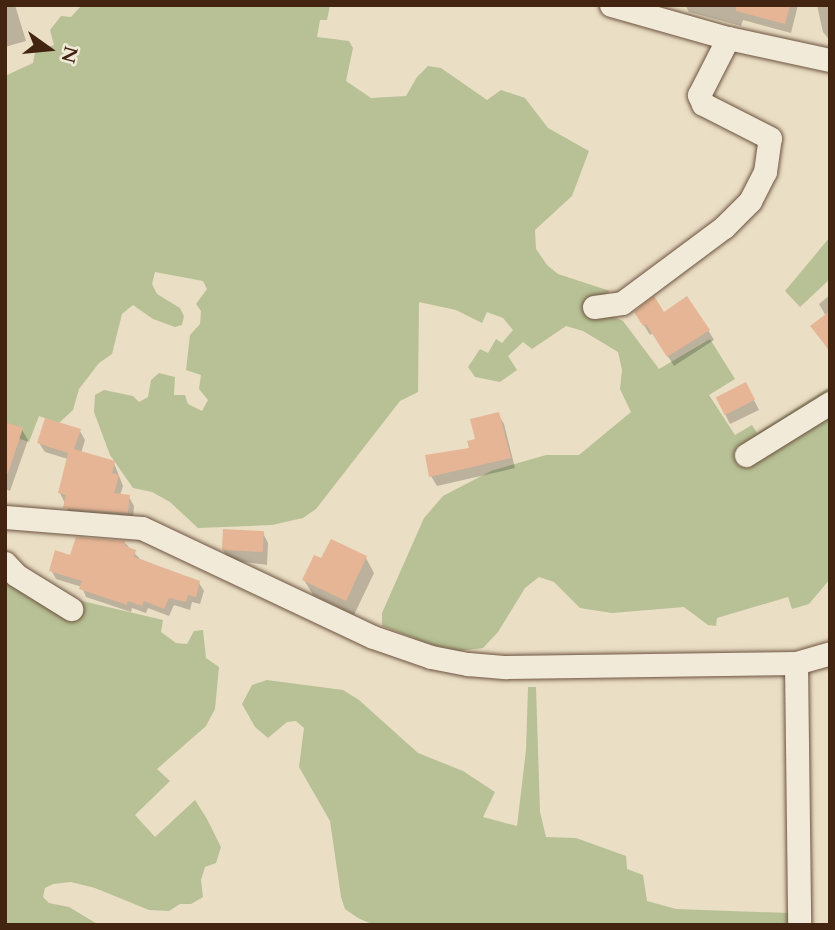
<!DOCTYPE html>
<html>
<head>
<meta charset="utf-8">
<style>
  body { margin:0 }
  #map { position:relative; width:835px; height:930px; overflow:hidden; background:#eadec5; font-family:Cardo,serif }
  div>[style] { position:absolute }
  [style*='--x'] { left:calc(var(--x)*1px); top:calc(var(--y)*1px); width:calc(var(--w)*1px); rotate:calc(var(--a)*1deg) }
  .green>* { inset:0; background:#b7c195 }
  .shadow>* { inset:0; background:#0003 }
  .building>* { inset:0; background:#e5b596; transform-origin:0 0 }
  .roads { filter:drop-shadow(0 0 2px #6c523e) drop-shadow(0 0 2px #6c523e) }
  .minor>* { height:23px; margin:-11.5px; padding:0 11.5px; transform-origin:11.5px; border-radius:11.5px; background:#f1ead9 }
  span { translate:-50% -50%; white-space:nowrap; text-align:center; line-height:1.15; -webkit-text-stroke:5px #f1ead9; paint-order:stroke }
  .frame { position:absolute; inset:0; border:7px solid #422411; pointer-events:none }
  .north { position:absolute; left:14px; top:14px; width:70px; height:70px; -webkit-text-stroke:5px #f1ead9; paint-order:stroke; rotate:105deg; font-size:19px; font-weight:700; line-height:28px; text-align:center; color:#422411 }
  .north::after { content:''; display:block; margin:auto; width:24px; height:32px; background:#422411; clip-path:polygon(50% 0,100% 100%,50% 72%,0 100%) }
</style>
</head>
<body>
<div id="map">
  <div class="green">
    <div style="clip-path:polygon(82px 5px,330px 5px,327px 20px,320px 20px,317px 37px,349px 41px,353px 48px,346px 81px,371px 98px,406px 96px,417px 77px,428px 66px,441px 68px,487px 100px,501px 90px,525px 98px,548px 128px,589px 151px,572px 196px,535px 230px,536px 249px,547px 265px,558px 274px,610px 291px,596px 303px,601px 311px,623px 321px,659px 369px,710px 339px,735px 379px,709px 395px,735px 435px,752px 425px,757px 433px,830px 387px,830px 579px,809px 604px,792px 609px,788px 597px,717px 618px,716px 626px,708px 625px,684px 607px,612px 613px,580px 608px,554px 582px,539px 577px,525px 588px,498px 632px,483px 648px,459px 651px,432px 645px,382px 626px,382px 613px,424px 518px,443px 496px,491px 471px,546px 455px,579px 455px,631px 412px,620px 389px,622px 370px,618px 352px,583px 331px,566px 326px,532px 349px,523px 342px,508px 356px,517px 370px,500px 382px,475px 377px,468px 367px,480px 349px,488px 353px,496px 339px,502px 343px,513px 330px,503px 318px,487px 312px,482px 323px,456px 310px,419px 302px,418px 392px,400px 401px,316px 509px,303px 518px,272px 525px,198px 528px,170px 502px,152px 492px,133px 488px,110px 455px,94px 412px,95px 395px,104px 390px,133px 396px,139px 402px,148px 397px,151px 380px,159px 373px,175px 377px,174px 395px,185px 395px,188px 404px,202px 411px,208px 400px,199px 389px,201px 375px,186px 370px,190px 335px,200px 324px,201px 311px,196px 304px,207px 289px,203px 281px,155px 272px,152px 284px,157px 294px,180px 308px,184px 316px,182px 325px,175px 327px,153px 319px,133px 305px,122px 314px,112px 354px,99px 363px,79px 389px,73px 410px,59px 423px,39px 416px,29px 442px,5px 434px,5px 76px,33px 63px,35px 52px,54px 45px,50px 30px,61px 16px,71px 17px)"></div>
    <div style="clip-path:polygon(830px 237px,830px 279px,800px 307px,785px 291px)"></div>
    <div style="clip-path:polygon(5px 573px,78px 600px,163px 620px,161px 632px,176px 643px,187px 644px,194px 631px,203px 630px,206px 658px,219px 667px,215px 709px,206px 726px,157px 769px,170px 781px,135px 815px,155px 837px,195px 800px,207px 819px,221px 847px,216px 863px,205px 867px,201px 880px,203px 897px,191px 904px,180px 904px,169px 911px,149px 910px,95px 888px,71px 882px,53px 884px,45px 888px,43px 897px,49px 903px,69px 907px,99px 925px,5px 925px)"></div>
    <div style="clip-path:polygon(267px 680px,343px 690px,359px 700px,418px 753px,463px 771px,495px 792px,483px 817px,517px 826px,526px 750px,528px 687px,536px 687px,540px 812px,546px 837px,576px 838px,626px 856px,627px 869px,643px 875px,647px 901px,676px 909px,788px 913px,788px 925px,374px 925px,358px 918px,345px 909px,341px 897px,330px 821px,299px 767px,304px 728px,296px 721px,287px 722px,268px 738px,255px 727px,242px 704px,252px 685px)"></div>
  </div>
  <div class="shadow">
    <div style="clip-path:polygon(5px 5px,15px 5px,26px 41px,5px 47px)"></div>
    <div style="clip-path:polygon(685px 5px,798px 5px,791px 33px,743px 20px,741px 26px,689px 12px)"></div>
    <div style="clip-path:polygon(817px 5px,830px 5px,830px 41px,823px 32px)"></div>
    <div style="clip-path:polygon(830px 295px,830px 352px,813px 327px,826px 316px,819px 304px)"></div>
    <div style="clip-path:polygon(664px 314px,708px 330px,714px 340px,674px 366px,653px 333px,650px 335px,642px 322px)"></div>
    <div style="clip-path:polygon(751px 394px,759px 410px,730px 424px,725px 414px)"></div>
    <div style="clip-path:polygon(498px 414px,504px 424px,515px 468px,437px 486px,431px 476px,471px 449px)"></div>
    <div style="clip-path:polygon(5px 424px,22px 430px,28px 440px,10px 491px,5px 489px)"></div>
    <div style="clip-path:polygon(80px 431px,85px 440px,81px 453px,114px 463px,123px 486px,120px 496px,129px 497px,134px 506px,133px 521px,71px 516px,60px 493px,68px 459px,45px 452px,39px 443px)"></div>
    <div style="clip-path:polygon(263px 533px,268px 543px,267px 565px,229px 560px,223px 550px)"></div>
    <div style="clip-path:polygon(124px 542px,140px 559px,199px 583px,204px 591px,200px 604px,192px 602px,190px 610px,174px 605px,169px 616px,148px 608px,146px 613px,132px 608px,131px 612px,86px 597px,82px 587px,56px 579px,51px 570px,71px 557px)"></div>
    <div style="clip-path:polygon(366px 558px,374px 573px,354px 615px,313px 595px,304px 580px,322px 561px)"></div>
  </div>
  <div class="building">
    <div style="clip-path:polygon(736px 5px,790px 5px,785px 24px,736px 11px)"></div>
    <div style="clip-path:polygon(654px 296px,664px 312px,687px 296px,710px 330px,667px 357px,646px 324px,643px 326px,634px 312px)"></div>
    <div style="clip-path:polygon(830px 311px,830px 351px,810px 326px)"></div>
    <div style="left:746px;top:382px;width:20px;height:34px;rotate:63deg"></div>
    <div style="clip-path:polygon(499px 412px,511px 458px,429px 477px,425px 455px,469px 448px,467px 441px,475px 439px,470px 419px)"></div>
    <div style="clip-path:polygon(45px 418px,81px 429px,74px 449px,115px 461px,112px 473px,119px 475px,114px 493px,130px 495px,128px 513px,63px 508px,66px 495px,58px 493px,68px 453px,37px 443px)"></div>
    <div style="clip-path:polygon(5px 422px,23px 428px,8px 473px,5px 473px)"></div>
    <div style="left:223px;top:529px;width:41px;height:21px;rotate:3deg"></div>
    <div style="clip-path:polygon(76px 537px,125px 541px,125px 546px,136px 550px,134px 557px,200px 581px,196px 597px,188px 595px,186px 602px,169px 598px,164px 609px,144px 601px,142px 606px,128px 601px,127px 605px,79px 589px,82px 581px,49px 571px,55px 550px,70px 555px)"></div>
    <div style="clip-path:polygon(331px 539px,367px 556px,346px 601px,302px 580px,314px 555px,321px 558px)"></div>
  </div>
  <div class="roads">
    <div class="minor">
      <div style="--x:611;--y:5;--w:122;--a:15.8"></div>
      <div style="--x:728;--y:38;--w:104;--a:12.2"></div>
      <div style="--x:594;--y:307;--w:28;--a:-8"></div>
      <div style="--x:622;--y:303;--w:127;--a:-36.7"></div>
      <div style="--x:724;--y:227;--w:37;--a:-45"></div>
      <div style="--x:750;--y:201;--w:33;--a:-63"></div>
      <div style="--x:765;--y:172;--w:34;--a:-82"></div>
      <div style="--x:770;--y:138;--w:75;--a:-153.1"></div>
      <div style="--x:703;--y:104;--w:10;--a:-114"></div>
      <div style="--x:699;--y:95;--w:64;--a:-63"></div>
      <div style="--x:746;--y:455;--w:99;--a:-31.8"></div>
      <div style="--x:5;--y:517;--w:137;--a:4.6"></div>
      <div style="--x:142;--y:528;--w:255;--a:25.3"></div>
      <div style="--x:373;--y:637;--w:61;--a:19"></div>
      <div style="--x:431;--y:657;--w:38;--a:11"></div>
      <div style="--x:468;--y:664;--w:38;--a:5"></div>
      <div style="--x:506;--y:667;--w:290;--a:-0.8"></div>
      <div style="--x:796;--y:663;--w:35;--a:-16"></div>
      <div style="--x:5;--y:563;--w:16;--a:47"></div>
      <div style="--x:16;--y:575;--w:65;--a:31.7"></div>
      <div style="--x:796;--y:663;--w:262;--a:89.3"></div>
    </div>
  </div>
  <div class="frame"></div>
  <div class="north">N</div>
</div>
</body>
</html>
